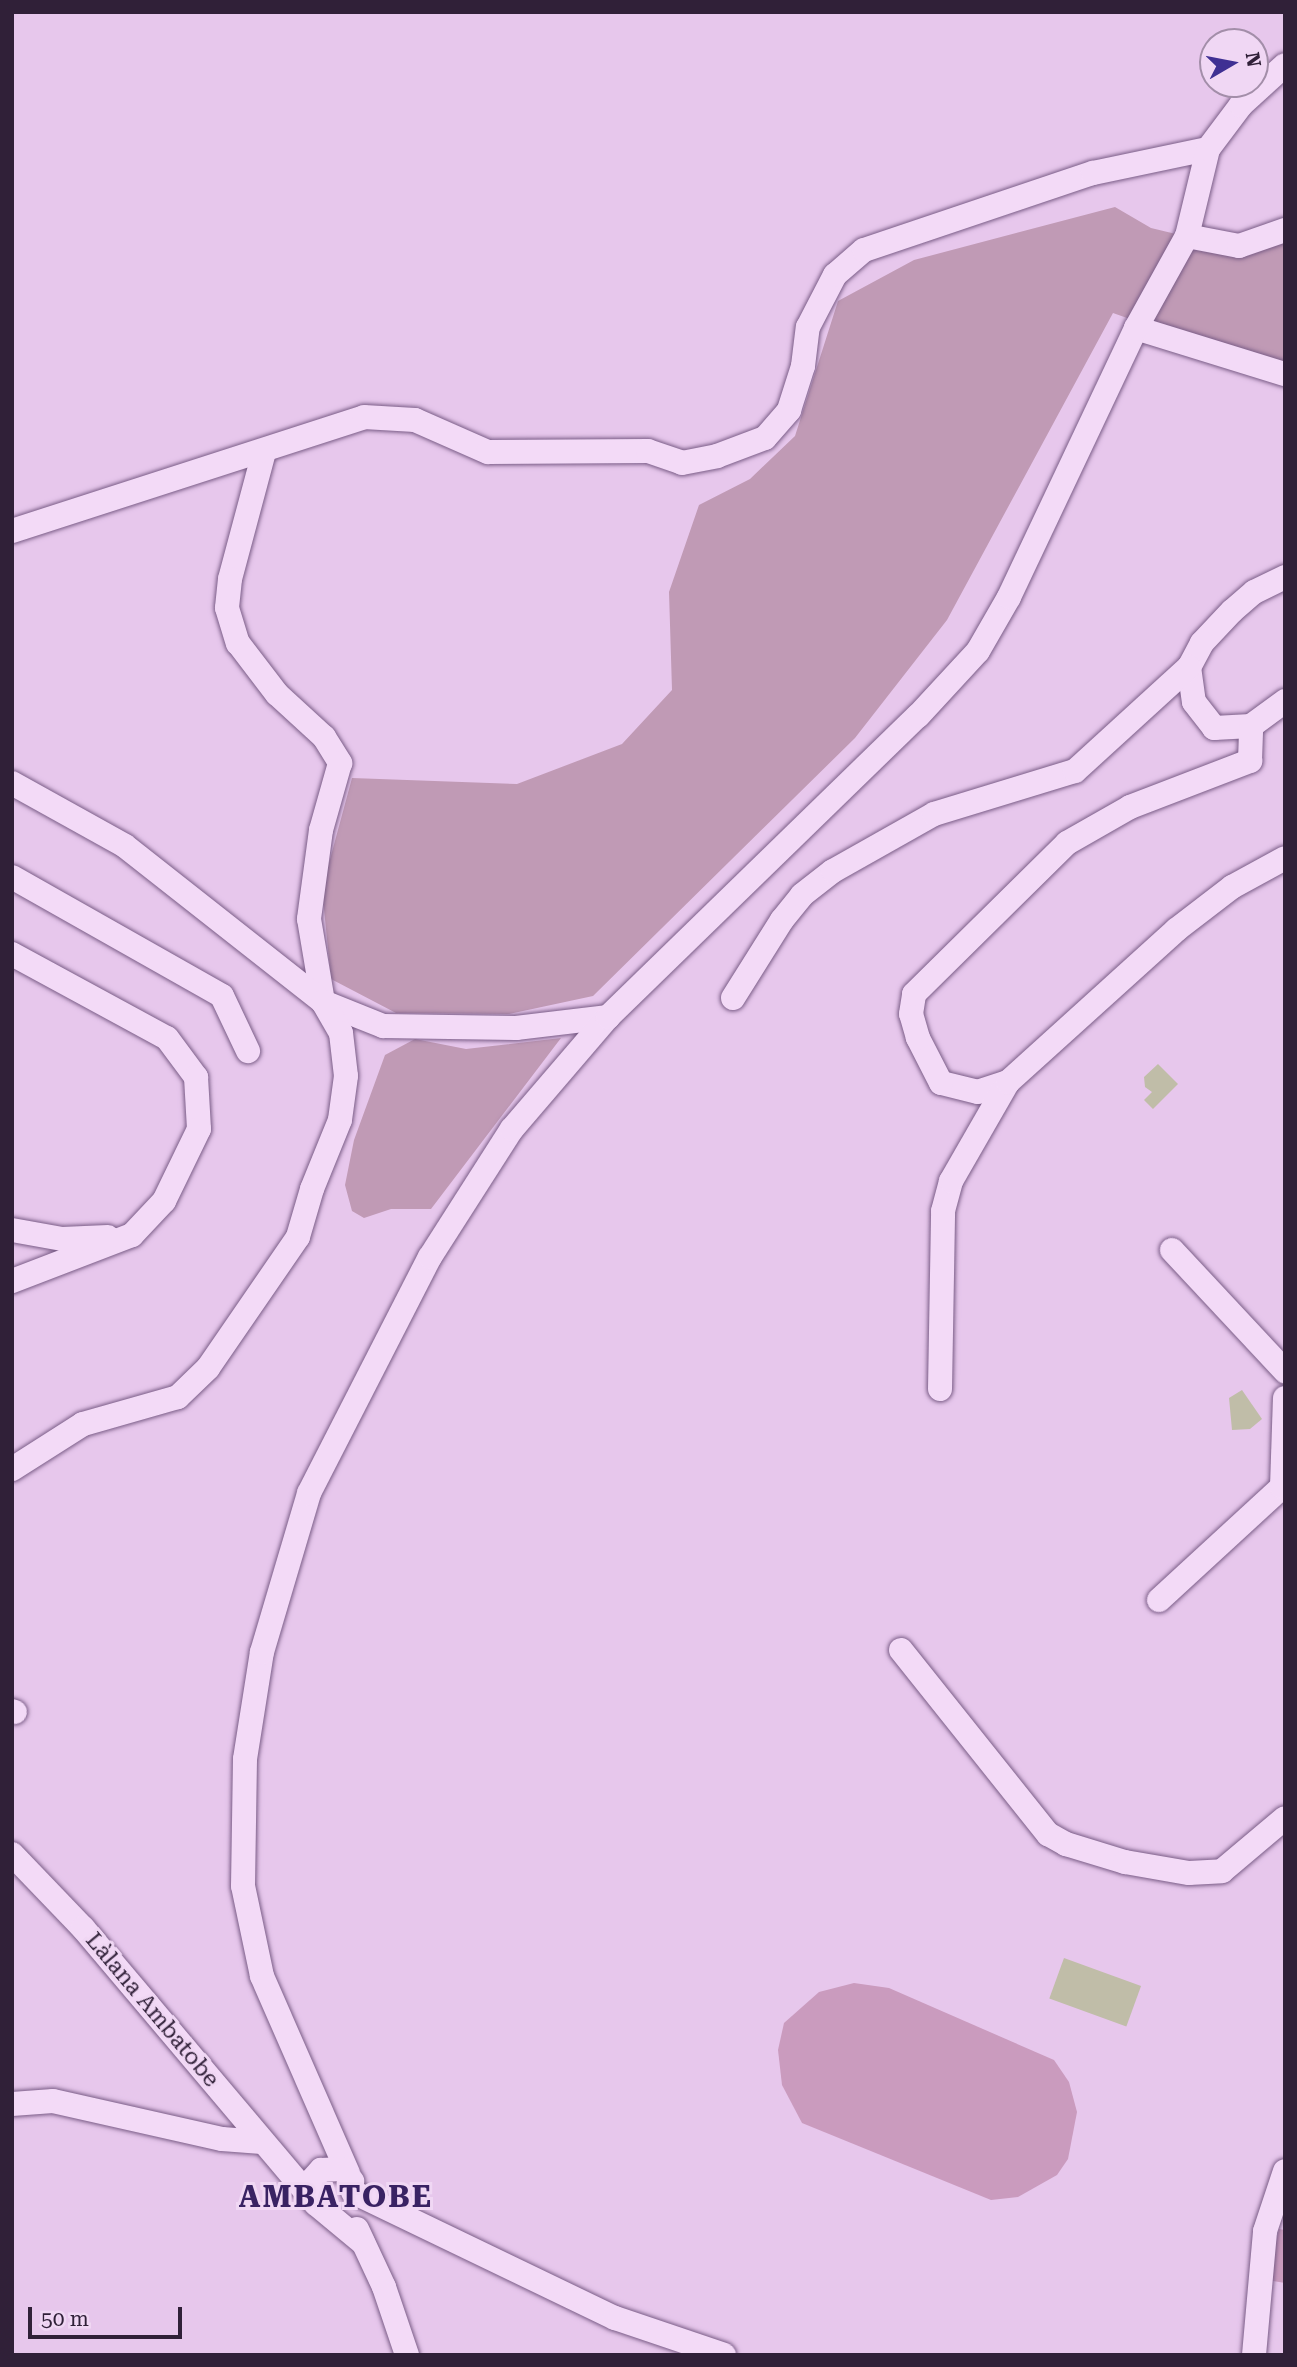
<!DOCTYPE html>
<html>
<head>
<meta charset="utf-8">
<style>
  body { margin:0 }
  #map { position:relative; width:1297px; height:2367px; overflow:hidden; background:#e7c7ec; font-family:"Roboto Serif",serif }
  div>[style] { position:absolute }
  [style*='--x'] { left:calc(var(--x)*1px); top:calc(var(--y)*1px); width:calc(var(--w)*1px); rotate:calc(var(--a)*1deg) }
  .green>* { inset:0; background:#ca9bbe }
  .cemetery>* { inset:0; background:#c09ab5 }
  .water>* { inset:0; background:#c0bda8; transform-origin:0 0 }
  .roads { filter:drop-shadow(0 0 2px #7a5d87) drop-shadow(0 0 2px #7a5d87) }
  .minor>* { height:24px; margin:-12px; padding:0 12px; transform-origin:12px; border-radius:12px; background:#f3daf7 }
  span { translate:-50% -50%; white-space:nowrap; text-align:center; line-height:1.15; -webkit-text-stroke:6px #f0d7f4; paint-order:stroke }
  .street-label { font-size:23px; color:#302038 }
  .district-label { font-size:30px; color:#392263; font-weight:700; letter-spacing:2px }
  .frame { position:absolute; inset:0; border:14px solid #302038; pointer-events:none }
  .north { position:absolute; left:1199px; top:28px; width:70px; height:70px; box-sizing:border-box; background:#f0d7f4; border:2px solid #a38ea9; border-radius:50%; rotate:80deg; font-size:19px; font-weight:700; line-height:28px; text-align:center; color:#302038 }
  .north::after { content:''; display:block; margin:auto; width:24px; height:32px; background:#3f3093; clip-path:polygon(50% 0,100% 100%,50% 72%,0 100%) }
  .scale { position:absolute; left:28px; top:2307px; width:154px; height:32px; box-sizing:border-box; border:4px solid #302038; border-top:0; padding-left:9px; font-size:21px; line-height:24px; white-space:nowrap; color:#302038; -webkit-text-stroke:5px #f0d7f4; paint-order:stroke }
</style>
</head>
<body>
<div id="map">
  <div class="green">
    <div style="clip-path:polygon(854px 1983px,889px 1988px,1054px 2060px,1069px 2082px,1077px 2112px,1068px 2159px,1057px 2175px,1018px 2197px,991px 2200px,802px 2123px,782px 2085px,778px 2050px,784px 2023px,819px 1992px)"></div>
    <div style="clip-path:polygon(1279px 2229px,1285px 2230px,1285px 2283px,1267px 2280px)"></div>
  </div>
  <div class="cemetery">
    <div style="clip-path:polygon(1115px 207px,1151px 228px,1238px 249px,1285px 230px,1285px 374px,1113px 313px,947px 620px,855px 738px,593px 996px,509px 1014px,396px 1013px,331px 979px,322px 889px,352px 778px,517px 784px,622px 744px,672px 690px,669px 592px,699px 505px,750px 479px,795px 436px,838px 301px,914px 260px)"></div>
    <div style="clip-path:polygon(561px 1038px,431px 1209px,391px 1209px,364px 1218px,352px 1211px,345px 1185px,354px 1140px,385px 1055px,415px 1039px,466px 1049px)"></div>
  </div>
  <div class="water">
    <div style="clip-path:polygon(1158px 1064px,1178px 1084px,1153px 1109px,1144px 1100px,1152px 1092px,1145px 1087px,1144px 1077px)"></div>
    <div style="clip-path:polygon(1242px 1390px,1262px 1419px,1250px 1429px,1232px 1430px,1229px 1398px)"></div>
    <div style="left:1064px;top:1958px;width:82px;height:43px;rotate:20deg"></div>
  </div>
  <div class="roads">
    <div class="minor">
      <div style="--x:1187;--y:236;--w:53;--a:10.9"></div>
      <div style="--x:1239;--y:246;--w:49;--a:-19.2"></div>
      <div style="--x:1136;--y:328;--w:156;--a:17.2"></div>
      <div style="--x:264;--y:452;--w:131;--a:105"></div>
      <div style="--x:230;--y:579;--w:29;--a:96"></div>
      <div style="--x:227;--y:608;--w:37;--a:73"></div>
      <div style="--x:238;--y:643;--w:64;--a:52.6"></div>
      <div style="--x:277;--y:694;--w:64;--a:42.5"></div>
      <div style="--x:324;--y:737;--w:31;--a:58"></div>
      <div style="--x:340;--y:763;--w:70;--a:105.8"></div>
      <div style="--x:321;--y:830;--w:90;--a:97.7"></div>
      <div style="--x:309;--y:919;--w:84;--a:80.4"></div>
      <div style="--x:323;--y:1002;--w:65;--a:21.8"></div>
      <div style="--x:383;--y:1026;--w:133;--a:0.9"></div>
      <div style="--x:516;--y:1028;--w:93;--a:-6.8"></div>
      <div style="--x:12;--y:531;--w:370;--a:-17.9"></div>
      <div style="--x:364;--y:417;--w:51;--a:3.4"></div>
      <div style="--x:415;--y:420;--w:80;--a:23.7"></div>
      <div style="--x:488;--y:452;--w:160;--a:-0.4"></div>
      <div style="--x:648;--y:451;--w:36;--a:19"></div>
      <div style="--x:682;--y:463;--w:36;--a:-11"></div>
      <div style="--x:717;--y:456;--w:51;--a:-20.6"></div>
      <div style="--x:765;--y:438;--w:37;--a:-49"></div>
      <div style="--x:789;--y:410;--w:46;--a:-72.3"></div>
      <div style="--x:803;--y:366;--w:39;--a:-83"></div>
      <div style="--x:808;--y:327;--w:59;--a:-62.6"></div>
      <div style="--x:835;--y:275;--w:38;--a:-41"></div>
      <div style="--x:864;--y:250;--w:242;--a:-18.6"></div>
      <div style="--x:1093;--y:173;--w:117;--a:-11.8"></div>
      <div style="--x:1285;--y:577;--w:34;--a:154"></div>
      <div style="--x:1254;--y:592;--w:29;--a:139"></div>
      <div style="--x:1232;--y:611;--w:44;--a:133.2"></div>
      <div style="--x:1202;--y:643;--w:27;--a:118"></div>
      <div style="--x:1189;--y:667;--w:35;--a:82"></div>
      <div style="--x:1194;--y:702;--w:33;--a:52"></div>
      <div style="--x:1214;--y:728;--w:37;--a:-3"></div>
      <div style="--x:1251;--y:726;--w:42;--a:-36.3"></div>
      <div style="--x:12;--y:783;--w:129;--a:29.1"></div>
      <div style="--x:125;--y:846;--w:252;--a:38.2"></div>
      <div style="--x:323;--y:1002;--w:36;--a:60"></div>
      <div style="--x:341;--y:1033;--w:43;--a:83.4"></div>
      <div style="--x:346;--y:1076;--w:44;--a:97.8"></div>
      <div style="--x:340;--y:1120;--w:74;--a:112.1"></div>
      <div style="--x:312;--y:1189;--w:50;--a:106.3"></div>
      <div style="--x:298;--y:1237;--w:159;--a:124.5"></div>
      <div style="--x:208;--y:1368;--w:42;--a:136"></div>
      <div style="--x:178;--y:1397;--w:99;--a:164.1"></div>
      <div style="--x:83;--y:1424;--w:84;--a:147.6"></div>
      <div style="--x:12;--y:877;--w:241;--a:29.5"></div>
      <div style="--x:222;--y:996;--w:61;--a:64.7"></div>
      <div style="--x:12;--y:954;--w:176;--a:28.5"></div>
      <div style="--x:167;--y:1038;--w:49;--a:53.4"></div>
      <div style="--x:196;--y:1077;--w:52;--a:86.7"></div>
      <div style="--x:199;--y:1129;--w:80;--a:115.9"></div>
      <div style="--x:164;--y:1201;--w:47;--a:133.3"></div>
      <div style="--x:132;--y:1235;--w:129;--a:159"></div>
      <div style="--x:733;--y:998;--w:92;--a:-57.9"></div>
      <div style="--x:782;--y:920;--w:32;--a:-51"></div>
      <div style="--x:802;--y:895;--w:39;--a:-38"></div>
      <div style="--x:833;--y:871;--w:116;--a:-29.4"></div>
      <div style="--x:934;--y:814;--w:147;--a:-17"></div>
      <div style="--x:1075;--y:771;--w:154;--a:-42.4"></div>
      <div style="--x:1008;--y:1082;--w:32;--a:162"></div>
      <div style="--x:978;--y:1092;--w:38;--a:-166"></div>
      <div style="--x:941;--y:1083;--w:51;--a:-117.1"></div>
      <div style="--x:918;--y:1038;--w:25;--a:-106"></div>
      <div style="--x:911;--y:1014;--w:20;--a:-81"></div>
      <div style="--x:914;--y:994;--w:215;--a:-44.6"></div>
      <div style="--x:1067;--y:843;--w:73;--a:-29.7"></div>
      <div style="--x:1130;--y:807;--w:129;--a:-21"></div>
      <div style="--x:1250;--y:761;--w:35;--a:-88"></div>
      <div style="--x:12;--y:1230;--w:51;--a:10.2"></div>
      <div style="--x:62;--y:1239;--w:46;--a:-2.5"></div>
      <div style="--x:1172;--y:1250;--w:166;--a:47"></div>
      <div style="--x:940;--y:1389;--w:178;--a:-89"></div>
      <div style="--x:943;--y:1211;--w:31;--a:-75"></div>
      <div style="--x:951;--y:1181;--w:114;--a:-60.1"></div>
      <div style="--x:1008;--y:1082;--w:227;--a:-42.1"></div>
      <div style="--x:1176;--y:930;--w:71;--a:-37.5"></div>
      <div style="--x:1232;--y:887;--w:60;--a:-28.7"></div>
      <div style="--x:1159;--y:1600;--w:167;--a:-42.6"></div>
      <div style="--x:1282;--y:1487;--w:89;--a:-88.1"></div>
      <div style="--x:901;--y:1650;--w:236;--a:51.4"></div>
      <div style="--x:1048;--y:1834;--w:21;--a:29"></div>
      <div style="--x:1066;--y:1844;--w:62;--a:17"></div>
      <div style="--x:1125;--y:1862;--w:65;--a:9.8"></div>
      <div style="--x:1189;--y:1873;--w:33;--a:-3"></div>
      <div style="--x:1222;--y:1871;--w:82;--a:-40.1"></div>
      <div style="--x:12;--y:1711;--w:3;--a:18"></div>
      <div style="--x:12;--y:1854;--w:103;--a:46.2"></div>
      <div style="--x:83;--y:1928;--w:361;--a:49.8"></div>
      <div style="--x:316;--y:2204;--w:61;--a:39.7"></div>
      <div style="--x:12;--y:2104;--w:41;--a:-4.2"></div>
      <div style="--x:53;--y:2101;--w:173;--a:12.7"></div>
      <div style="--x:222;--y:2139;--w:40;--a:4.3"></div>
      <div style="--x:348;--y:2173;--w:215;--a:-113.6"></div>
      <div style="--x:262;--y:1976;--w:92;--a:-101.9"></div>
      <div style="--x:243;--y:1886;--w:127;--a:-89.1"></div>
      <div style="--x:245;--y:1759;--w:108;--a:-81"></div>
      <div style="--x:262;--y:1652;--w:166;--a:-73.5"></div>
      <div style="--x:309;--y:1493;--w:265;--a:-62.9"></div>
      <div style="--x:430;--y:1257;--w:152;--a:-57.4"></div>
      <div style="--x:512;--y:1129;--w:148;--a:-49.4"></div>
      <div style="--x:608;--y:1017;--w:432;--a:-44.2"></div>
      <div style="--x:918;--y:716;--w:88;--a:-47.3"></div>
      <div style="--x:978;--y:651;--w:62;--a:-60.1"></div>
      <div style="--x:1009;--y:597;--w:297;--a:-64.7"></div>
      <div style="--x:1136;--y:328;--w:105;--a:-61"></div>
      <div style="--x:1187;--y:236;--w:89;--a:-76.4"></div>
      <div style="--x:1208;--y:149;--w:55;--a:-53.1"></div>
      <div style="--x:1241;--y:105;--w:59;--a:-42.3"></div>
      <div style="--x:353;--y:2192;--w:291;--a:25.7"></div>
      <div style="--x:615;--y:2318;--w:115;--a:18.7"></div>
      <div style="--x:312;--y:2197;--w:16;--a:-94"></div>
      <div style="--x:311;--y:2181;--w:15;--a:-48"></div>
      <div style="--x:321;--y:2170;--w:21;--a:-3"></div>
      <div style="--x:342;--y:2169;--w:16;--a:50"></div>
      <div style="--x:357;--y:2229;--w:64;--a:65"></div>
      <div style="--x:384;--y:2287;--w:72;--a:71.3"></div>
      <div style="--x:1254;--y:2355;--w:124;--a:-84.9"></div>
      <div style="--x:1265;--y:2231;--w:63;--a:-71.6"></div>
    </div>
  </div>
  <div class="street-label">
    <span style="left:152px;top:2010px;rotate:50deg">Làlana Ambatobe</span>
  </div>
  <div class="district-label">
    <span style="left:336px;top:2197px">AMBATOBE</span>
  </div>
  <div class="frame"></div>
  <div class="north">N</div>
  <div class="scale">50 m</div>
</div>
</body>
</html>
